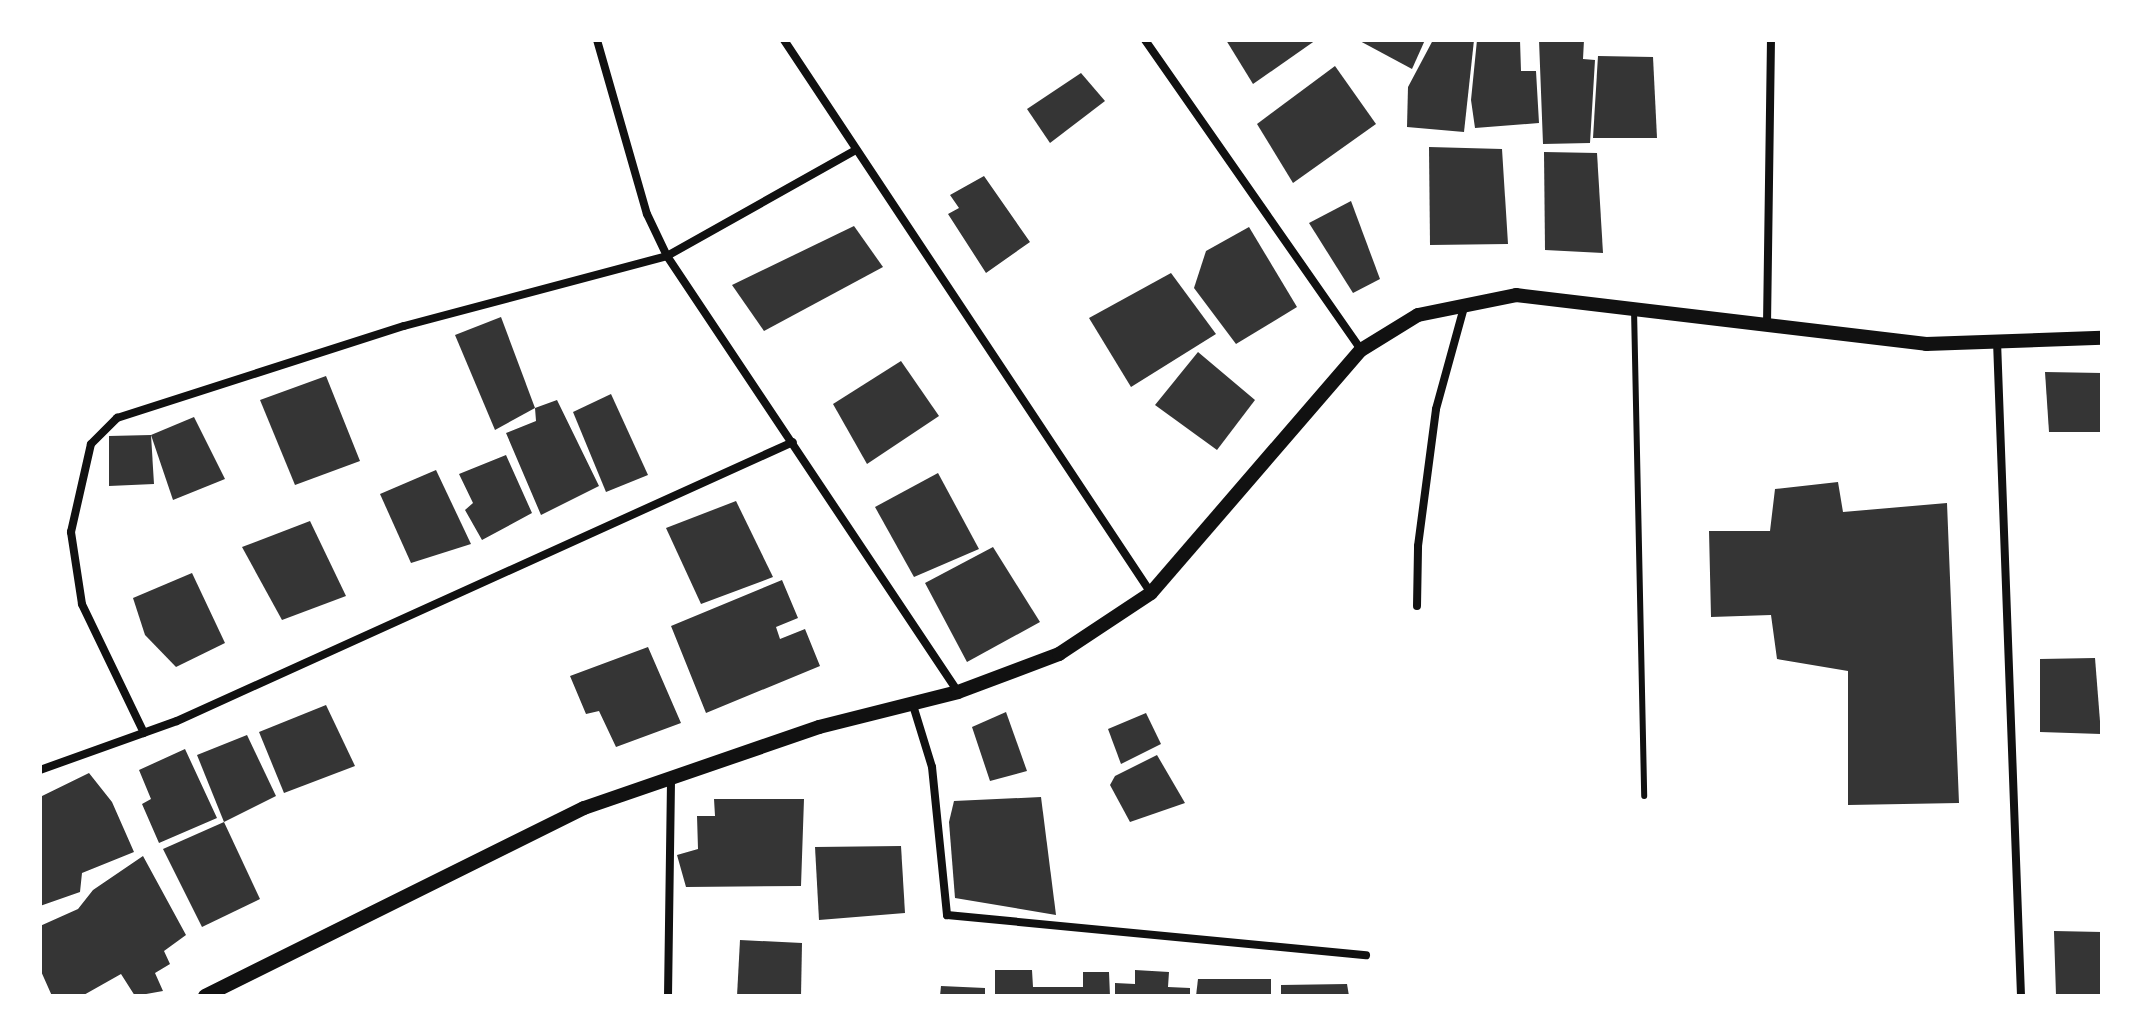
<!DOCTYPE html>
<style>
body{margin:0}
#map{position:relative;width:2142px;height:1036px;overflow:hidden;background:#fff;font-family:"Titillium Web",sans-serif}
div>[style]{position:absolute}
.building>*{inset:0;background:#353535}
.service>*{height:6px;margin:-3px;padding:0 3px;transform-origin:3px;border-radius:3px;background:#111}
.minor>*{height:8px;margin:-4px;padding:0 4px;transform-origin:4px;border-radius:4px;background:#111}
.tertiary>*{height:14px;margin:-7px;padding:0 7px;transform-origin:7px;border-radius:7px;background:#111}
span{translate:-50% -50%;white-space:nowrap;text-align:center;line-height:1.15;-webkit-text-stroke:6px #fff;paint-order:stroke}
.frame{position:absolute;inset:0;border:42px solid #fff;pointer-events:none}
</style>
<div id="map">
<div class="building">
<i style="clip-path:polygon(1226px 40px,1316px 40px,1253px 84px)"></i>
<i style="clip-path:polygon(1358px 40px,1425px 40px,1412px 69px)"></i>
<i style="clip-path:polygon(1433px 40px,1474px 40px,1464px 132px,1407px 127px,1408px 87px)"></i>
<i style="clip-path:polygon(1477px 40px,1520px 40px,1521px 71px,1536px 71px,1539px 123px,1475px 128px,1471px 100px)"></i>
<i style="clip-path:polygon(1539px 40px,1584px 40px,1583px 59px,1595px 60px,1590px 143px,1543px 144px)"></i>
<i style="clip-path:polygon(1598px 56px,1653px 57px,1657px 138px,1593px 138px)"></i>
<i style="clip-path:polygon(1335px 66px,1376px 124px,1293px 183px,1257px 124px)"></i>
<i style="clip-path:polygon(1081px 73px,1105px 101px,1050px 143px,1027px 109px)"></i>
<i style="clip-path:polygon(1429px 147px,1502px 149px,1508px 244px,1430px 245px)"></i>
<i style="clip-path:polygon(1544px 152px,1597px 153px,1603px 253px,1545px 250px)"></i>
<i style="clip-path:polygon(984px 176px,1030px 242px,986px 273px,948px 214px,959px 208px,950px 195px)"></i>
<i style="clip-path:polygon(1351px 201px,1380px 279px,1353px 293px,1309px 223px)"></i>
<i style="clip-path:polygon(854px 226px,883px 267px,764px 331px,732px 285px)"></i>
<i style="clip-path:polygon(1249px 227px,1297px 307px,1236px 344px,1194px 288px,1206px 251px)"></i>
<i style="clip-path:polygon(1171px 273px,1216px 334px,1131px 387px,1089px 318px)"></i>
<i style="clip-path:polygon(501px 317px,535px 408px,495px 430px,455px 335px)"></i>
<i style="clip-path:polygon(1198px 352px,1255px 400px,1217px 450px,1155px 405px)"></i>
<i style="clip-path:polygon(901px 361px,939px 416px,867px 464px,833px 404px)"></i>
<i style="clip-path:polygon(2045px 372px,2102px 373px,2102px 432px,2049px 432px)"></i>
<i style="clip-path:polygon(326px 376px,360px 461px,295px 485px,260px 400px)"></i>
<i style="clip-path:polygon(611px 394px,648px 475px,606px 492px,573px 412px)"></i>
<i style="clip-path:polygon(557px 400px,599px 486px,541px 515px,506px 433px,536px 421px,535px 408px)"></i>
<i style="clip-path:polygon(194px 417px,225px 479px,173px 500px,151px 435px)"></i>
<i style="clip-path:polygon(151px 435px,154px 484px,109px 486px,109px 436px)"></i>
<i style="clip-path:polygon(506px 455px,532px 513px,482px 540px,465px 510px,473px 503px,459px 474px)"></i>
<i style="clip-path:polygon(436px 470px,471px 544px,411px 563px,380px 494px)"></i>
<i style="clip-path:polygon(938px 473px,979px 549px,914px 577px,875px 507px)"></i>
<i style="clip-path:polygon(1838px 482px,1843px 512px,1947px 503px,1959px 803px,1848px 805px,1848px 671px,1777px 659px,1771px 615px,1711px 617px,1709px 531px,1770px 531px,1775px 489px)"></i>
<i style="clip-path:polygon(736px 501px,773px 577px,701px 604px,666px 528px)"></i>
<i style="clip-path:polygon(310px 521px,346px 596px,282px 620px,242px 547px)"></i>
<i style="clip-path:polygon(993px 547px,1040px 622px,967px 662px,925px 583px)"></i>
<i style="clip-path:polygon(192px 573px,225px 643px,176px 667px,145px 635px,133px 598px)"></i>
<i style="clip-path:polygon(782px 580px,798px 618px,776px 627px,780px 639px,805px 629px,820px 666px,706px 713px,671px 626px)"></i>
<i style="clip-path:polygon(648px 647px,681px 723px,616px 747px,599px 711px,586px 714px,570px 676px)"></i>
<i style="clip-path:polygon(2095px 658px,2101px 734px,2040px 732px,2040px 659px)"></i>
<i style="clip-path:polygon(326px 705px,355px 766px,284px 793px,259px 732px)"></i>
<i style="clip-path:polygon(1006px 712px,1027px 771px,990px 781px,972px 727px)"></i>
<i style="clip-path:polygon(1146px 713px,1161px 744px,1121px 764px,1108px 729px)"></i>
<i style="clip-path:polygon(247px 735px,276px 796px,224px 822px,197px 755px)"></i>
<i style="clip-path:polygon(185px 749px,217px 818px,159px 843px,142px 804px,151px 799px,139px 770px)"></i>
<i style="clip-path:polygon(1157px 755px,1185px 803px,1130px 822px,1110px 785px,1115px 776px)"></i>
<i style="clip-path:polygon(89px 773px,112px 802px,134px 852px,82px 873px,80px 892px,40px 906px,40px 797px)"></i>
<i style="clip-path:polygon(1041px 797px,1056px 915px,955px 898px,949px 822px,954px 801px)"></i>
<i style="clip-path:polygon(714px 799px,804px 799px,801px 886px,686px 887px,677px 855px,698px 849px,697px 816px,715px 816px)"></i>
<i style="clip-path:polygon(224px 822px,260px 899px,202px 927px,163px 849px)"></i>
<i style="clip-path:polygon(901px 846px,905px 913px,819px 920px,815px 847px)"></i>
<i style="clip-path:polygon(143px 856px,186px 935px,164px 951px,170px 964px,155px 973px,163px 991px,135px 996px,121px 974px,82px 996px,52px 996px,40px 969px,40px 926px,78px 909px,93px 890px)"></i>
<i style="clip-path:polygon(2054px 931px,2102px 932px,2102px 996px,2056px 996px)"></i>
<i style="clip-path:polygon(740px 940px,802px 943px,801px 996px,737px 996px)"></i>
<i style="clip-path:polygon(995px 970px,1032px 970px,1033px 987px,1083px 987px,1083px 972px,1109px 972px,1110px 996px,995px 996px)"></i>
<i style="clip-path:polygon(1135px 970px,1169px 972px,1168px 987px,1190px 988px,1190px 996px,1115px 996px,1115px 983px,1135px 984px)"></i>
<i style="clip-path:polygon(1198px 979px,1271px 979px,1271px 996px,1196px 996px)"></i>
<i style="clip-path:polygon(1347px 984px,1349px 996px,1281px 996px,1281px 985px)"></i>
<i style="clip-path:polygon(941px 986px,985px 988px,985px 996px,940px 996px)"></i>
</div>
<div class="service">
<i style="left:1634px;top:309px;width:487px;rotate:88.8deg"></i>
</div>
<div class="minor">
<i style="left:597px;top:40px;width:181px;rotate:74deg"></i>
<i style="left:647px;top:214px;width:47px;rotate:64.5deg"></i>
<i style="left:667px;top:256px;width:524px;rotate:56.28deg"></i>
<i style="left:784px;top:40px;width:664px;rotate:56.43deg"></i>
<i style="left:1145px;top:40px;width:378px;rotate:55.1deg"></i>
<i style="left:1767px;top:325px;width:285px;rotate:-89.2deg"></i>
<i style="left:1997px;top:341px;width:655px;rotate:87.9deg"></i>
<i style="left:1417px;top:606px;width:60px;rotate:-89deg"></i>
<i style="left:1418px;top:546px;width:138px;rotate:-82.5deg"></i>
<i style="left:1436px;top:409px;width:109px;rotate:-74.6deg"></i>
<i style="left:912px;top:702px;width:68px;rotate:72.9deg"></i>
<i style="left:932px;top:767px;width:149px;rotate:84.2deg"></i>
<i style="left:947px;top:915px;width:421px;rotate:5.5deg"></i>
<i style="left:144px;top:733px;width:143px;rotate:-115.7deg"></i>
<i style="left:82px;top:604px;width:73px;rotate:-98.7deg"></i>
<i style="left:71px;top:532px;width:90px;rotate:-77.2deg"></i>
<i style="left:91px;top:444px;width:37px;rotate:-45deg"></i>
<i style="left:117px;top:418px;width:301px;rotate:-17.8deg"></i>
<i style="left:404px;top:326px;width:272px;rotate:-14.9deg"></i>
<i style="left:667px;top:256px;width:217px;rotate:-29.3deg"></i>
<i style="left:40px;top:770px;width:145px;rotate:-19.7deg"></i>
<i style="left:177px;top:721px;width:676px;rotate:-24.37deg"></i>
<i style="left:668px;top:996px;width:218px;rotate:-89.2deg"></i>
</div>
<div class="tertiary">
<i style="left:205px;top:996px;width:423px;rotate:-26.4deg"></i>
<i style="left:584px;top:808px;width:249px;rotate:-19deg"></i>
<i style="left:819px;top:727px;width:143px;rotate:-14.1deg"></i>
<i style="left:958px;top:692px;width:108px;rotate:-20.6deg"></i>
<i style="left:1059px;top:654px;width:110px;rotate:-33.5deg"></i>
<i style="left:1151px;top:593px;width:321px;rotate:-49.2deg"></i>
<i style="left:1361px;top:350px;width:67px;rotate:-31.6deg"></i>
<i style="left:1418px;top:315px;width:100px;rotate:-11.5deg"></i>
<i style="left:1516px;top:295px;width:413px;rotate:6.8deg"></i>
<i style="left:1926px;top:344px;width:176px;rotate:-2deg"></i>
</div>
<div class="frame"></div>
</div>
